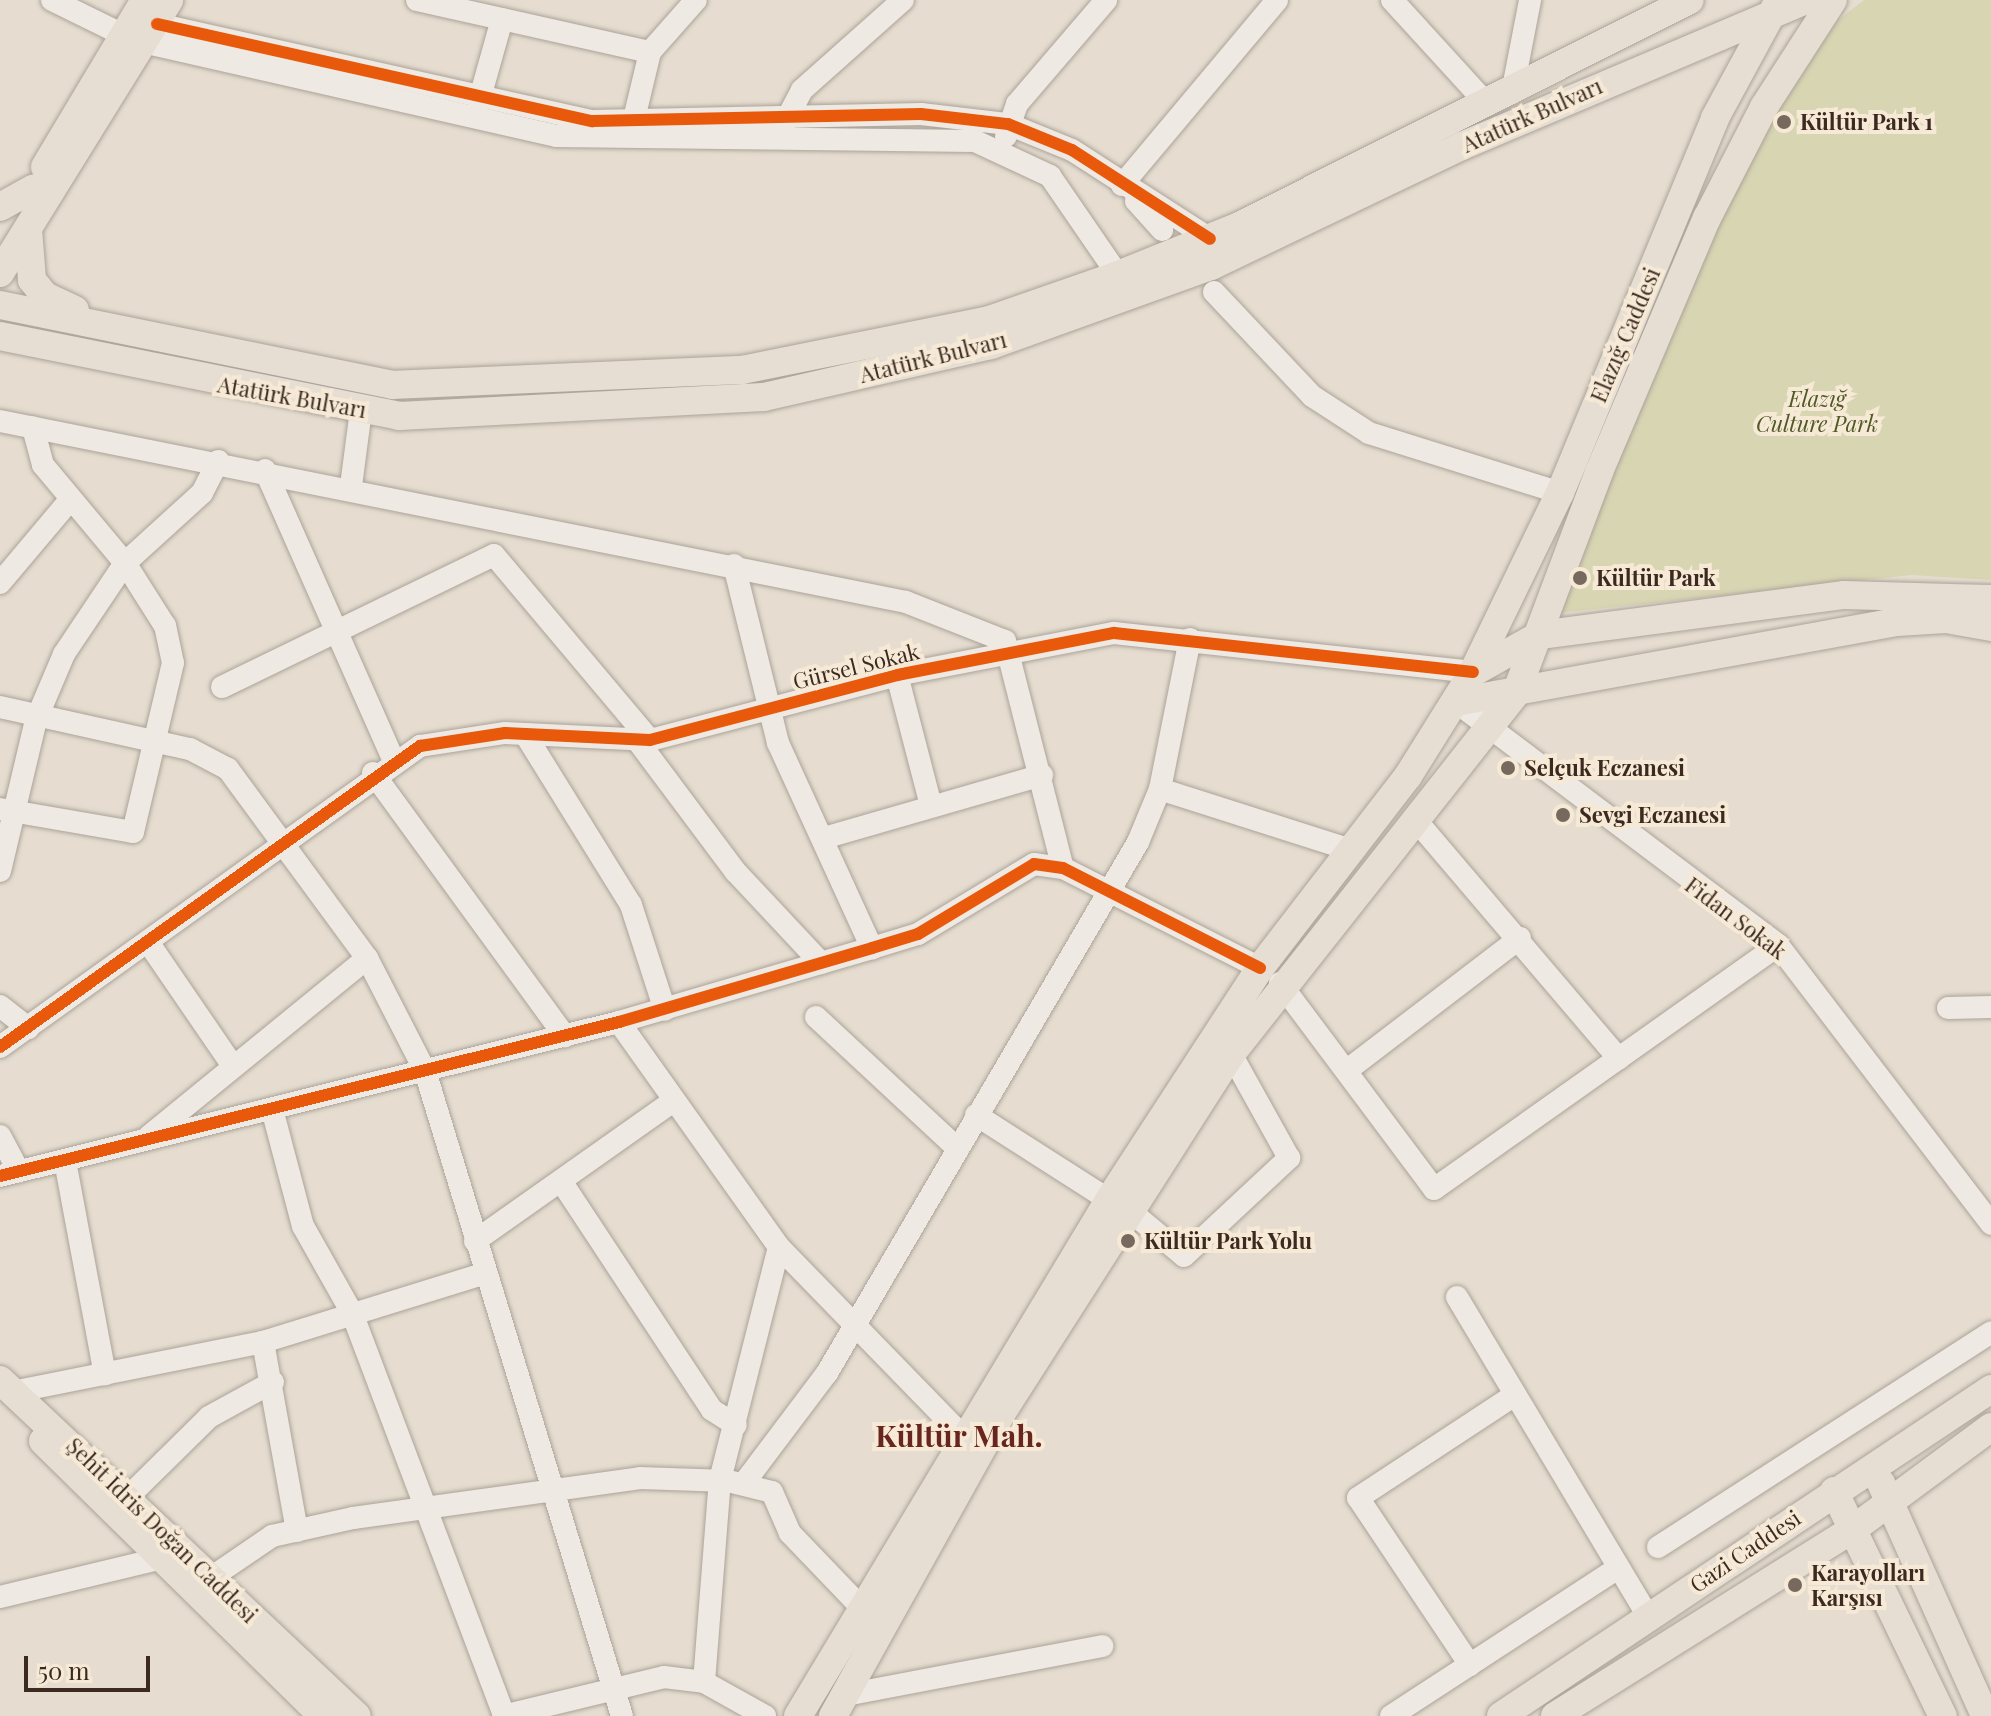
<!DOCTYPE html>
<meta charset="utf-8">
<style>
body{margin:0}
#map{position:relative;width:1991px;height:1716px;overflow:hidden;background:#e6ddd0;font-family:"Playfair Display",serif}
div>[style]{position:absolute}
.green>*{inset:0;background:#d8d5b3}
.roads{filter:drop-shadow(0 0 2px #aca399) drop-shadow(0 0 2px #aca399)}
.minor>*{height:22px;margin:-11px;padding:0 11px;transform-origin:11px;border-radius:11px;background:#eee9e2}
.major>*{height:28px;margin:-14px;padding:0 14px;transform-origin:14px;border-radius:14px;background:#e6ded3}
.cycleway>*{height:12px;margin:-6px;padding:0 6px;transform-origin:6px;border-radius:6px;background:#e8590c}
.dots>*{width:22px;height:22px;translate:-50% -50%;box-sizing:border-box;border:4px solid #f6ead7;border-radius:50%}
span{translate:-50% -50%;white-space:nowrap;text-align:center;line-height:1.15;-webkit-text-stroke:8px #f6ead7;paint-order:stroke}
.street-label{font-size:22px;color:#3c2a20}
.poi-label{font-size:22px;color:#3c2a20;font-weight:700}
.left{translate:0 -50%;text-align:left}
.park-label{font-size:22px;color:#515926;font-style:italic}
.district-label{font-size:30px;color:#69261e;font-weight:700}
.scale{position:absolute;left:24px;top:1656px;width:126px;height:36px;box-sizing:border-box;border:4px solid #3c2a20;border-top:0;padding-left:10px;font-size:24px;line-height:28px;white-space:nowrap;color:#3c2a20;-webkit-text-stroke:6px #f6ead7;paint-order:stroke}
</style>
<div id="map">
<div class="green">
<i style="clip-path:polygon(1864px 0,1991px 0,1991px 580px,1911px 575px,1560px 613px,1638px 390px,1778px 97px,1838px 20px)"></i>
</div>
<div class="roads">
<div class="minor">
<i style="left:52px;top:0;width:79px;rotate:26.2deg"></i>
<i style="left:417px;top:0;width:239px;rotate:12.6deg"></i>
<i style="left:1392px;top:0;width:142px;rotate:47.6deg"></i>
<i style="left:157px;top:24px;width:446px;rotate:12.6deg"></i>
<i style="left:592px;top:121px;width:329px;rotate:-1.2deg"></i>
<i style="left:921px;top:114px;width:88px;rotate:6.6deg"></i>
<i style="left:1008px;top:124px;width:69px;rotate:22.1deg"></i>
<i style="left:1072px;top:150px;width:164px;rotate:32.8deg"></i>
<i style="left:147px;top:43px;width:420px;rotate:12.8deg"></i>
<i style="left:557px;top:136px;width:418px;rotate:0.7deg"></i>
<i style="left:975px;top:141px;width:83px;rotate:25deg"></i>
<i style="left:1050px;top:176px;width:120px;rotate:55.5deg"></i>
<i style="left:1512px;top:93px;width:95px;rotate:-79deg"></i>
<i style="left:479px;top:101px;width:85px;rotate:-74.3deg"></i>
<i style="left:633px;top:123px;width:73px;rotate:-76.5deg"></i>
<i style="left:650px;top:52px;width:69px;rotate:-48.5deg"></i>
<i style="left:782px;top:128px;width:43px;rotate:-62.2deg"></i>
<i style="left:802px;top:90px;width:135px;rotate:-41.7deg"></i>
<i style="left:1006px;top:136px;width:34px;rotate:-71deg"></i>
<i style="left:1017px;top:104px;width:137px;rotate:-49.4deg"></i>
<i style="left:1122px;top:185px;width:241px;rotate:-50deg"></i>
<i style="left:1136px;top:201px;width:39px;rotate:48deg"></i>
<i style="left:1214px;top:292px;width:143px;rotate:46.7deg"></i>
<i style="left:1312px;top:396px;width:68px;rotate:33deg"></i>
<i style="left:1369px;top:433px;width:200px;rotate:17.4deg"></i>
<i style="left:0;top:421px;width:924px;rotate:11.3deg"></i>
<i style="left:906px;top:602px;width:106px;rotate:21.5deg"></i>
<i style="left:1005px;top:641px;width:234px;rotate:75.7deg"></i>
<i style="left:265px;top:470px;width:318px;rotate:66.1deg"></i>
<i style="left:351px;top:486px;width:77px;rotate:-82.5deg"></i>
<i style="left:734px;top:565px;width:183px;rotate:76.1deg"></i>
<i style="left:778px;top:743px;width:226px;rotate:65.4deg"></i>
<i style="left:0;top:583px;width:109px;rotate:-49.9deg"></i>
<i style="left:897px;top:675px;width:131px;rotate:75.4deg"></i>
<i style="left:222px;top:687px;width:302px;rotate:-25.9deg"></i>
<i style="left:494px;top:555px;width:242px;rotate:49.9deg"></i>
<i style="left:1456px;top:702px;width:403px;rotate:37deg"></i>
<i style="left:1778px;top:945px;width:351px;rotate:52.6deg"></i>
<i style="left:0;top:707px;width:195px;rotate:12.5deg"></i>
<i style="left:190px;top:749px;width:43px;rotate:27.8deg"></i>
<i style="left:228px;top:769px;width:235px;rotate:53.7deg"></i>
<i style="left:367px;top:958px;width:127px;rotate:62.8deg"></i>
<i style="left:425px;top:1071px;width:674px;rotate:73.02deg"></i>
<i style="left:525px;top:734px;width:201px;rotate:58.2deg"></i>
<i style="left:631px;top:905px;width:110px;rotate:72.1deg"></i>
<i style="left:637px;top:740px;width:164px;rotate:53.2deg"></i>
<i style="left:735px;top:871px;width:126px;rotate:46.9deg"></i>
<i style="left:373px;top:773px;width:326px;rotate:53.9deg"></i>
<i style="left:1160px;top:789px;width:201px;rotate:17.7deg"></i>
<i style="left:0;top:809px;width:135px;rotate:9.8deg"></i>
<i style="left:133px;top:832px;width:174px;rotate:-76.7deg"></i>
<i style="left:173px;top:663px;width:38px;rotate:-102deg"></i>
<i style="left:165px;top:626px;width:75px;rotate:-122.4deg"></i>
<i style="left:125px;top:563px;width:128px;rotate:-129.9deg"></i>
<i style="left:43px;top:465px;width:39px;rotate:-105deg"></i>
<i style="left:1414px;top:818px;width:316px;rotate:49.6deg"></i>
<i style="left:824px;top:838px;width:227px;rotate:-16.1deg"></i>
<i style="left:0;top:871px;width:155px;rotate:-76.6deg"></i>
<i style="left:36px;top:720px;width:72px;rotate:-67deg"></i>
<i style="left:64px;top:654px;width:110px;rotate:-56.2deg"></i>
<i style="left:125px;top:563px;width:104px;rotate:-42.3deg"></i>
<i style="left:202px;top:493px;width:36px;rotate:-63deg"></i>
<i style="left:148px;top:942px;width:150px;rotate:55.6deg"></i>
<i style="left:1280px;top:983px;width:257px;rotate:53.2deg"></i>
<i style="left:1434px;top:1189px;width:422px;rotate:-35.3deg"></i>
<i style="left:0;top:1006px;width:36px;rotate:38deg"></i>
<i style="left:1948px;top:1008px;width:43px;rotate:-1.3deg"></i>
<i style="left:816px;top:1017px;width:191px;rotate:42.9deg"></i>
<i style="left:619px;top:1022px;width:276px;rotate:54.6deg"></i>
<i style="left:779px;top:1247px;width:265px;rotate:45.8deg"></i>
<i style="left:0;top:1047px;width:517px;rotate:-35.63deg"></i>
<i style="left:420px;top:746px;width:86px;rotate:-8.7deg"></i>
<i style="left:505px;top:733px;width:145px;rotate:2.8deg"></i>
<i style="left:650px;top:740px;width:255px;rotate:-14.7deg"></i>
<i style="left:897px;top:675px;width:221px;rotate:-11deg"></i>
<i style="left:1114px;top:633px;width:361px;rotate:6.2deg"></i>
<i style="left:1350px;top:1068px;width:214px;rotate:-37.4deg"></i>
<i style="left:272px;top:1109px;width:121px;rotate:75.2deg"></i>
<i style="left:303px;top:1226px;width:100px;rotate:60.6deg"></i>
<i style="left:352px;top:1313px;width:431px;rotate:69.3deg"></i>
<i style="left:976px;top:1115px;width:158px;rotate:32.6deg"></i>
<i style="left:0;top:1136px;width:40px;rotate:62deg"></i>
<i style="left:149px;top:1136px;width:281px;rotate:-39.2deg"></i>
<i style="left:65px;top:1161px;width:217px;rotate:79.4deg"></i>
<i style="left:0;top:1176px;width:638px;rotate:-13.97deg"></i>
<i style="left:619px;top:1022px;width:264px;rotate:-16.3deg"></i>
<i style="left:872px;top:948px;width:48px;rotate:-16.9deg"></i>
<i style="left:918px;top:934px;width:135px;rotate:-31.1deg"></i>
<i style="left:1034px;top:864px;width:29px;rotate:8deg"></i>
<i style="left:1063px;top:868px;width:221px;rotate:26.9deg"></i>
<i style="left:561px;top:1181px;width:274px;rotate:56.6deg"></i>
<i style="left:712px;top:1410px;width:28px;rotate:32deg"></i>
<i style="left:1130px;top:1211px;width:70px;rotate:39.8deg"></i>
<i style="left:1184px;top:1256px;width:144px;rotate:-43deg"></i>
<i style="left:1289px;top:1158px;width:119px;rotate:-119.1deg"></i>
<i style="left:475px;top:1241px;width:241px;rotate:-35.2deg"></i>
<i style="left:1457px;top:1297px;width:372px;rotate:59.1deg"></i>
<i style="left:263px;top:1342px;width:192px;rotate:79.8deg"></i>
<i style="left:13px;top:1392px;width:255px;rotate:-11.3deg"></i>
<i style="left:263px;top:1342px;width:230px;rotate:-17.2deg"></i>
<i style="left:744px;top:1483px;width:138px;rotate:-53deg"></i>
<i style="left:827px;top:1373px;width:615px;rotate:-59.64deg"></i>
<i style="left:1138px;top:842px;width:57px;rotate:-67.5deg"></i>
<i style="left:1160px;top:789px;width:153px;rotate:-78.7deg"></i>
<i style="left:129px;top:1496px;width:112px;rotate:-44.6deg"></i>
<i style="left:209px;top:1417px;width:73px;rotate:-28.7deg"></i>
<i style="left:1658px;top:1547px;width:396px;rotate:-32.8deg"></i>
<i style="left:212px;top:1577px;width:73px;rotate:-34.3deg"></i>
<i style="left:272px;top:1536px;width:83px;rotate:-12.5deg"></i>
<i style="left:353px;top:1518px;width:290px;rotate:-7.9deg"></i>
<i style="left:640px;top:1478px;width:88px;rotate:2deg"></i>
<i style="left:728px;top:1481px;width:45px;rotate:14deg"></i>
<i style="left:772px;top:1492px;width:45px;rotate:66.3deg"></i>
<i style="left:790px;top:1533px;width:100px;rotate:46.2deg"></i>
<i style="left:0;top:1597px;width:168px;rotate:-13.5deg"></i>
<i style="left:1470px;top:1665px;width:201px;rotate:-123.8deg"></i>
<i style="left:1358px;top:1498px;width:188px;rotate:-33.3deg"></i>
<i style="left:704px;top:1682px;width:203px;rotate:-85.5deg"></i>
<i style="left:720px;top:1480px;width:240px;rotate:-75.8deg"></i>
<i style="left:846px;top:1695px;width:261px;rotate:-10.8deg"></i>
<i style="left:503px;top:1716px;width:166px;rotate:-13.6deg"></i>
<i style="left:664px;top:1677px;width:40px;rotate:7.1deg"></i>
<i style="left:704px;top:1682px;width:70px;rotate:29.1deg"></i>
<i style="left:1391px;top:1716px;width:271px;rotate:-33.1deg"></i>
</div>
<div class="major">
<i style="left:45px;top:167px;width:195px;rotate:-59.1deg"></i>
<i style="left:0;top:207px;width:38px;rotate:-29deg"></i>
<i style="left:28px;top:229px;width:51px;rotate:85.5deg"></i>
<i style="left:32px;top:280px;width:21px;rotate:51deg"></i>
<i style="left:45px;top:296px;width:33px;rotate:25deg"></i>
<i style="left:0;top:273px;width:321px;rotate:-58.2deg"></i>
<i style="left:0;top:305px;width:401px;rotate:11.5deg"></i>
<i style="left:393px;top:385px;width:349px;rotate:-2.5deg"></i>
<i style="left:742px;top:370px;width:249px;rotate:-11.4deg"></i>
<i style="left:986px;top:321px;width:140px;rotate:-19.2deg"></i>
<i style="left:1118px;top:275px;width:131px;rotate:-22deg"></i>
<i style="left:1239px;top:226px;width:504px;rotate:-26.62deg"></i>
<i style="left:0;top:336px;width:407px;rotate:11.3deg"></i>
<i style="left:399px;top:416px;width:365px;rotate:-3deg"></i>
<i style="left:764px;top:397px;width:233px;rotate:-12.9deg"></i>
<i style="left:991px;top:345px;width:234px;rotate:-19.8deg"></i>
<i style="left:1211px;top:266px;width:278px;rotate:-25.6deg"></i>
<i style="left:1462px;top:146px;width:374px;rotate:-23deg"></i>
<i style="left:1474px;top:672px;width:76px;rotate:-29.3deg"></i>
<i style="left:1540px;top:635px;width:307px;rotate:-7.5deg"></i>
<i style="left:1844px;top:595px;width:147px;rotate:1.6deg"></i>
<i style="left:1456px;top:702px;width:448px;rotate:-10.3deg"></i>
<i style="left:1897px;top:622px;width:49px;rotate:-3.5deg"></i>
<i style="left:1946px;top:619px;width:46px;rotate:10.1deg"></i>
<i style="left:0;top:1380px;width:490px;rotate:43.3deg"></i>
<i style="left:43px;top:1441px;width:392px;rotate:44.5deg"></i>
<i style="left:1881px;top:1483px;width:255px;rotate:65.9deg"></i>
<i style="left:1834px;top:1491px;width:250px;rotate:64.2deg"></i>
<i style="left:798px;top:1716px;width:602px;rotate:-58.92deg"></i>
<i style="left:1109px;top:1200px;width:277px;rotate:-56.9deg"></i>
<i style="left:1260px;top:968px;width:242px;rotate:-52.4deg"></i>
<i style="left:1408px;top:776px;width:123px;rotate:-58deg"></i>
<i style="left:1473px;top:672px;width:199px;rotate:-64.1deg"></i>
<i style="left:1560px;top:493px;width:406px;rotate:-67.5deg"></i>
<i style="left:1715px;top:118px;width:134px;rotate:-61.5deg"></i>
<i style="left:833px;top:1716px;width:346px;rotate:-60.9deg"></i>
<i style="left:1001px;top:1414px;width:427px;rotate:-57.4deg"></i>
<i style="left:1231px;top:1054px;width:460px;rotate:-51.7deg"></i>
<i style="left:1516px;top:693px;width:236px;rotate:-69.4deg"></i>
<i style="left:1599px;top:472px;width:276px;rotate:-67deg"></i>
<i style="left:1707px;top:218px;width:125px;rotate:-62.8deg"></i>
<i style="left:1764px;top:107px;width:127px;rotate:-57.2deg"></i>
<i style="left:1501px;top:1716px;width:589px;rotate:-33.72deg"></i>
<i style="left:1555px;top:1716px;width:350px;rotate:-32.1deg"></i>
<i style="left:1852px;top:1530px;width:173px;rotate:-36.5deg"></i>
</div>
</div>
<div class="cycleway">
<i style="left:157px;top:24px;width:446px;rotate:12.6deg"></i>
<i style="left:592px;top:121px;width:329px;rotate:-1.2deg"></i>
<i style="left:921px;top:114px;width:88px;rotate:6.6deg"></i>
<i style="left:1008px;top:124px;width:69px;rotate:22.1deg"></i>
<i style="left:1072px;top:150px;width:164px;rotate:32.8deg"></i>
<i style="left:0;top:1047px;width:517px;rotate:-35.63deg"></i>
<i style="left:420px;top:746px;width:86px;rotate:-8.7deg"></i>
<i style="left:505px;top:733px;width:145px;rotate:2.8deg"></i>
<i style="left:650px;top:740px;width:255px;rotate:-14.7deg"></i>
<i style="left:897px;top:675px;width:221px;rotate:-11deg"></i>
<i style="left:1114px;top:633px;width:361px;rotate:6.2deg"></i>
<i style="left:0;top:1176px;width:638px;rotate:-13.97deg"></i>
<i style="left:619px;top:1022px;width:264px;rotate:-16.3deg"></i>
<i style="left:872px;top:948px;width:48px;rotate:-16.9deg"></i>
<i style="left:918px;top:934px;width:135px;rotate:-31.1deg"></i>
<i style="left:1034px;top:864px;width:29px;rotate:8deg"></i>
<i style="left:1063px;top:868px;width:221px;rotate:26.9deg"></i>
</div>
<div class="dots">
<i style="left:1784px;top:122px;background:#78695e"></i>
<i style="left:1580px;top:578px;background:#78695e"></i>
<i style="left:1508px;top:768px;background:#78695e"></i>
<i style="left:1563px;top:815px;background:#78695e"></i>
<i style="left:1128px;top:1241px;background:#78695e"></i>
<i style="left:1795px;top:1585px;background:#78695e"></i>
</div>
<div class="street-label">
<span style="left:1532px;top:115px;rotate:-24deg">Atatürk Bulvarı</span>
<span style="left:1625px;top:335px;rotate:-67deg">Elazığ Caddesi</span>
<span style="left:933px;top:357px;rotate:-14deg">Atatürk Bulvarı</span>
<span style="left:292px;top:397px;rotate:10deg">Atatürk Bulvarı</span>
<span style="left:856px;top:666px;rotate:-14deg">Gürsel Sokak</span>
<span style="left:1736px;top:918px;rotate:37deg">Fidan Sokak</span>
<span style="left:162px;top:1530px;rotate:44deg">Şehit İdris Doğan Caddesi</span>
<span style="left:1745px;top:1551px;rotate:-34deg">Gazi Caddesi</span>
</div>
<div class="poi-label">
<span class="left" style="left:1800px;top:122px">Kültür Park 1</span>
<span class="left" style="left:1596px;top:578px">Kültür Park</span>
<span class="left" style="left:1524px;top:768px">Selçuk Eczanesi</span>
<span class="left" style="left:1579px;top:815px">Sevgi Eczanesi</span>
<span class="left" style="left:1144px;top:1241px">Kültür Park Yolu</span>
<span class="left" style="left:1811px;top:1585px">Karayolları<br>Karşısı</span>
</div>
<div class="park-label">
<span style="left:1817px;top:411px">Elazığ<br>Culture Park</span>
</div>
<div class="district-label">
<span style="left:959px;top:1435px">Kültür Mah.</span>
</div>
<div class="scale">50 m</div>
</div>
